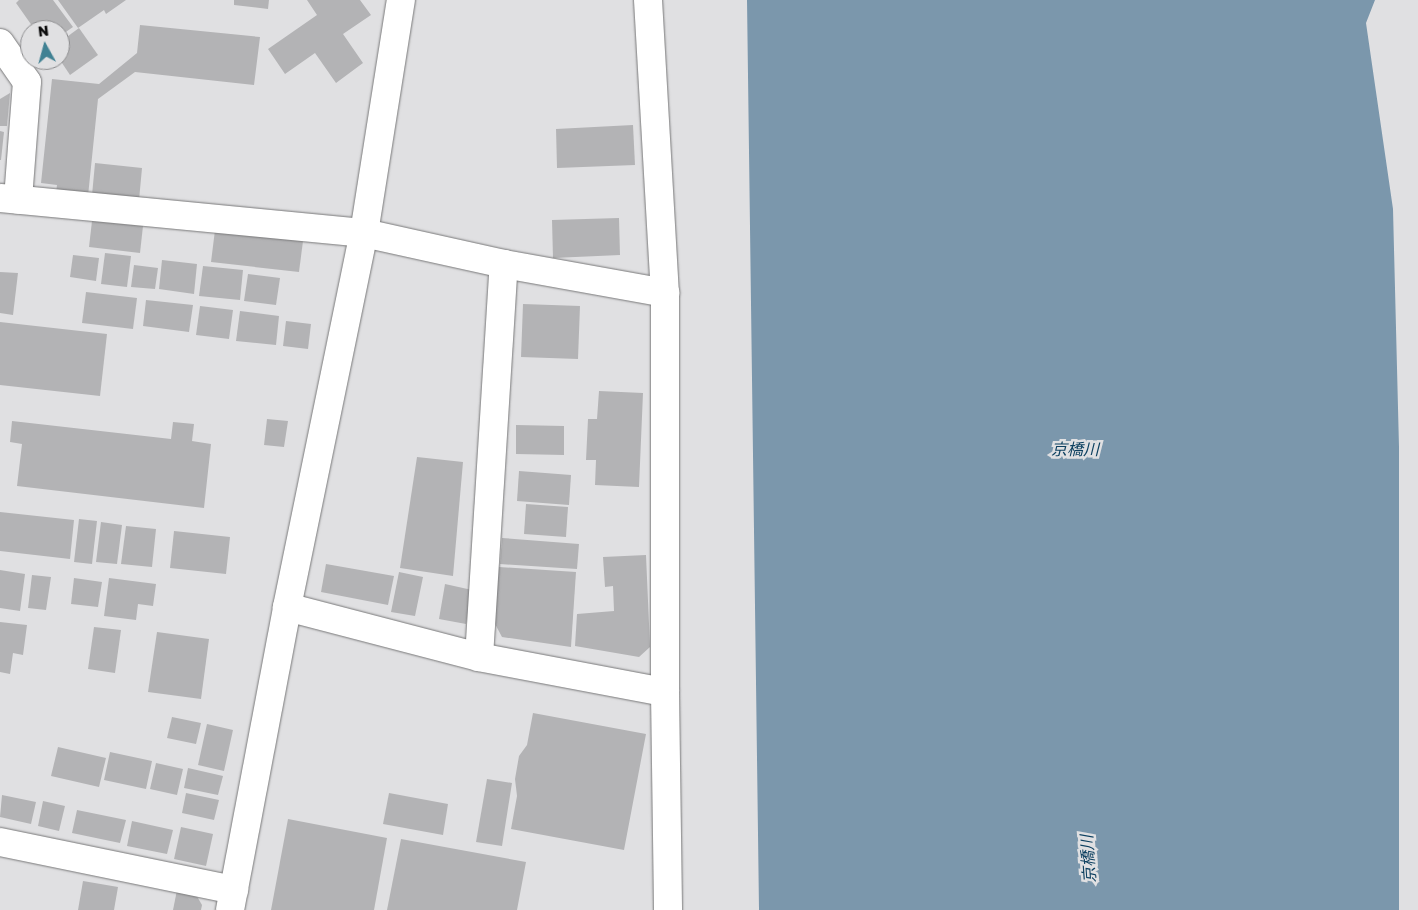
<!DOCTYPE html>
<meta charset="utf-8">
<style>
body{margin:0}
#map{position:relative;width:1418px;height:910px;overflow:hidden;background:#e0e0e2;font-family:"Golos Text","Noto Sans JP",sans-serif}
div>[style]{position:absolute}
.water>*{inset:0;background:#7b97ac}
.building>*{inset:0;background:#b3b3b5}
.roads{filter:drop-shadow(0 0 1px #787879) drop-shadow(0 0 1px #787879)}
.minor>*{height:28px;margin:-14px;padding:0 14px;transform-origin:14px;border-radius:14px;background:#fff}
span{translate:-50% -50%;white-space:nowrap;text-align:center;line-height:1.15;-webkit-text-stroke:5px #e0e0e2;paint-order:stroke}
.water-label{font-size:16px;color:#0d4060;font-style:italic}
.north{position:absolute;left:20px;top:20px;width:50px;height:50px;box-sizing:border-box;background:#e0e0e2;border:1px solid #8b8b8d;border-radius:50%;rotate:353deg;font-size:14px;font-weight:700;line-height:20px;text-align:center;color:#0c0c0d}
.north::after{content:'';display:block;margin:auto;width:18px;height:22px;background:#408193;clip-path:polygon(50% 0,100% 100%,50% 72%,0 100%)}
</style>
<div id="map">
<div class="water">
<i style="clip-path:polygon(747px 0,1375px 0,1366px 23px,1393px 209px,1399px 447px,1399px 910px,759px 910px)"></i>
</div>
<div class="building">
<i style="clip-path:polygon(19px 0,53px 0,73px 27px,60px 36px,60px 30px,35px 30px,16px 3px)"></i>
<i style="clip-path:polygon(58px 0,126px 0,106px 14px,104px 10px,78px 28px)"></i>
<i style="clip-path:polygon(234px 0,269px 0,268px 9px,234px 5px)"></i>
<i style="clip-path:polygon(307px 0,360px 0,371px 15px,343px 34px,363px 63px,336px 83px,315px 53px,285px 74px,268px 49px,317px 15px)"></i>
<i style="clip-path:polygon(140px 25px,260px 37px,254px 85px,135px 72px,98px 99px,88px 196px,56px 193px,57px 185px,41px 183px,52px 79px,99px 84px,137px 53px)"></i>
<i style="clip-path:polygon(79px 28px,98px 55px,70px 75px,60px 60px,60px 42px)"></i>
<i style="clip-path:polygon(10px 93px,7px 126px,0 126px,0 99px)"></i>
<i style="clip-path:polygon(633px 125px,635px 165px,557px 168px,556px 129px)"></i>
<i style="clip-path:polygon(0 131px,4px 132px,1px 160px,0 160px)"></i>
<i style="clip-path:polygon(95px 163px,142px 168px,139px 200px,92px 195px)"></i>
<i style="clip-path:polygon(619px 218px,620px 255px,553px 258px,552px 220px)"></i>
<i style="clip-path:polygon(92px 221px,143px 226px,140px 253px,89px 247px)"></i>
<i style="clip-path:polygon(215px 230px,303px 241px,299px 272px,211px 262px)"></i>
<i style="clip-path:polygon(105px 253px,131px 256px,127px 287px,101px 284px)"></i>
<i style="clip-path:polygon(73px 255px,99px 258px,96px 281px,70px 277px)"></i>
<i style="clip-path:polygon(162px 260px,197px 264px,194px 294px,159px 289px)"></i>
<i style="clip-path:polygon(134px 265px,158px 268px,155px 289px,131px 287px)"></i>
<i style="clip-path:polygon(203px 266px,243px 270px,240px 300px,199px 296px)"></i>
<i style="clip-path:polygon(0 272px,18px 273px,13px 315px,0 313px)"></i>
<i style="clip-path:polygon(248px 274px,280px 278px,276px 305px,244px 301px)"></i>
<i style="clip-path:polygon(86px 292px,137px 298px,133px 329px,82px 323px)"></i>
<i style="clip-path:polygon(146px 300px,193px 305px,189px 332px,143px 326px)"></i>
<i style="clip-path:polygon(523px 304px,580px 306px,578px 359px,521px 357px)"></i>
<i style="clip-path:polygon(200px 306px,233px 310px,229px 339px,196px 335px)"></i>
<i style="clip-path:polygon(240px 311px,279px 316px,276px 345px,236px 341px)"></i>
<i style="clip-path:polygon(286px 321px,311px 324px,308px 349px,283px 346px)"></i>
<i style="clip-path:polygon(0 322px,107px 334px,100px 396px,0 385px)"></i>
<i style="clip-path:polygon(599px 391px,643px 393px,639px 487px,595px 485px,596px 460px,586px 460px,588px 419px,597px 419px)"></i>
<i style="clip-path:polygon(267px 419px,288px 421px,284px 447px,264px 445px)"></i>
<i style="clip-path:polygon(12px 421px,171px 439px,173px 422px,194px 424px,192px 441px,211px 444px,204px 508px,17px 486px,22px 444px,10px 442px)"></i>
<i style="clip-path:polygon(516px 425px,564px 426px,564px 455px,516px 454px)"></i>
<i style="clip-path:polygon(417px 457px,463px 462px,453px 576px,400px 568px)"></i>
<i style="clip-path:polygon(519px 471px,571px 475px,569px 505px,517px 501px)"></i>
<i style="clip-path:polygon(526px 504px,568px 507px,566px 537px,524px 534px)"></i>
<i style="clip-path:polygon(0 512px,74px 520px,70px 559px,0 551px)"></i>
<i style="clip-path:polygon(79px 519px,97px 521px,92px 564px,74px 562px)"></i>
<i style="clip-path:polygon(101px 522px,122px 525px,117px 564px,96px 562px)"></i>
<i style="clip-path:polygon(126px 526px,156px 529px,152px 567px,121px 564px)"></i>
<i style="clip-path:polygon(174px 531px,230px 537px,226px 574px,170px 568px)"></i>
<i style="clip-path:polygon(502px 538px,579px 544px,577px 569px,500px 564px)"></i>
<i style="clip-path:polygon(646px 555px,650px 647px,639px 657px,575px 646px,577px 614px,614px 611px,613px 586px,605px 587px,603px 557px)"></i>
<i style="clip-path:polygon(326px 564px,394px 576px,388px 605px,321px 592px)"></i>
<i style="clip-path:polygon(499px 567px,576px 572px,571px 647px,502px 637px,494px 622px)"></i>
<i style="clip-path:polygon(0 570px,25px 574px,20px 611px,0 608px)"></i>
<i style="clip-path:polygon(399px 572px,423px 577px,415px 616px,391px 612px)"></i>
<i style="clip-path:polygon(32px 575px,51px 577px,46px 610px,28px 608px)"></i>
<i style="clip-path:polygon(74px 578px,102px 582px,98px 607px,71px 604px)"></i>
<i style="clip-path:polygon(109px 578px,156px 584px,153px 606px,138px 604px,136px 620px,104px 616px)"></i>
<i style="clip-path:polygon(445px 584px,472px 590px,466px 624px,439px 619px)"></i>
<i style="clip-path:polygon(0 622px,27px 625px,23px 655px,13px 653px,10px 674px,0 672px)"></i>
<i style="clip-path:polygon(94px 627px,121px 630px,115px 673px,88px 669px)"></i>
<i style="clip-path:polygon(157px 632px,209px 639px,201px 699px,148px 692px)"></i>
<i style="clip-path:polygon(533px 713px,646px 734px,624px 850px,511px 829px,517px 796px,515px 779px,519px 756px,527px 745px)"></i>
<i style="clip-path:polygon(172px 717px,201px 723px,196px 744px,167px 738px)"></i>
<i style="clip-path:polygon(207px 724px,233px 730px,224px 771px,198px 765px)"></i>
<i style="clip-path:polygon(58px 747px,106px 758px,99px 787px,51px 776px)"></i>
<i style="clip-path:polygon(110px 752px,152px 761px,146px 789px,104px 780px)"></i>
<i style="clip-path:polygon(156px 763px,183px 769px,177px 795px,150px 789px)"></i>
<i style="clip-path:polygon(188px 768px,223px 776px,218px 795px,184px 788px)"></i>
<i style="clip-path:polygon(487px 779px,512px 783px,502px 846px,476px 842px)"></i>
<i style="clip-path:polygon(186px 793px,219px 800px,214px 820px,182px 813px)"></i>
<i style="clip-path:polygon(389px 793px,448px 804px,443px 835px,383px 824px)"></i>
<i style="clip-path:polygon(2px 795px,36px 802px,31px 824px,0 817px)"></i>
<i style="clip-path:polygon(43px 801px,65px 806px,59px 831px,38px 826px)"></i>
<i style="clip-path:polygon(77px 810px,126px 820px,120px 843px,72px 833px)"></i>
<i style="clip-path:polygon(288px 819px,387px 838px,374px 910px,271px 910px)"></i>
<i style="clip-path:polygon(132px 821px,173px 830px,167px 854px,127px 846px)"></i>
<i style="clip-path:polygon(181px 827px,213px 834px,206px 866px,174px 859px)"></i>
<i style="clip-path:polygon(401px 839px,526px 862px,517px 910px,387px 910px)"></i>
<i style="clip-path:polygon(83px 881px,118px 887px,114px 910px,78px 910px)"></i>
<i style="clip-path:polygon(177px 890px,195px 893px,202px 905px,201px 910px,173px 910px)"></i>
</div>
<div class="roads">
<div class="minor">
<i style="left:648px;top:0;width:293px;rotate:86.7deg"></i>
<i style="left:665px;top:293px;width:399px;rotate:90deg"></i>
<i style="left:665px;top:692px;width:218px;rotate:89.2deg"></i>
<i style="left:0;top:43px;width:47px;rotate:55.3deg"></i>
<i style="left:27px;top:82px;width:118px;rotate:94.4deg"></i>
<i style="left:0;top:198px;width:366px;rotate:5.5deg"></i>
<i style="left:364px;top:233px;width:143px;rotate:12.5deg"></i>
<i style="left:504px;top:264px;width:164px;rotate:10.2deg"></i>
<i style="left:287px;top:607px;width:198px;rotate:14.6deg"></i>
<i style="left:479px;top:657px;width:189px;rotate:10.7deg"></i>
<i style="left:479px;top:657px;width:394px;rotate:-86.4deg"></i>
<i style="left:0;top:842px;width:239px;rotate:11.6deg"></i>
<i style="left:230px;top:910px;width:308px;rotate:-79.3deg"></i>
<i style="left:287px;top:607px;width:382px;rotate:-78.4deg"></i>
<i style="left:364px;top:233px;width:236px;rotate:-81deg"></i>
</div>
</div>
<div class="water-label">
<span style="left:1075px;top:449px">京橋川</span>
<span style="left:1088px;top:859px;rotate:-94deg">京橋川</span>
</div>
<div class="north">N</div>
</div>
